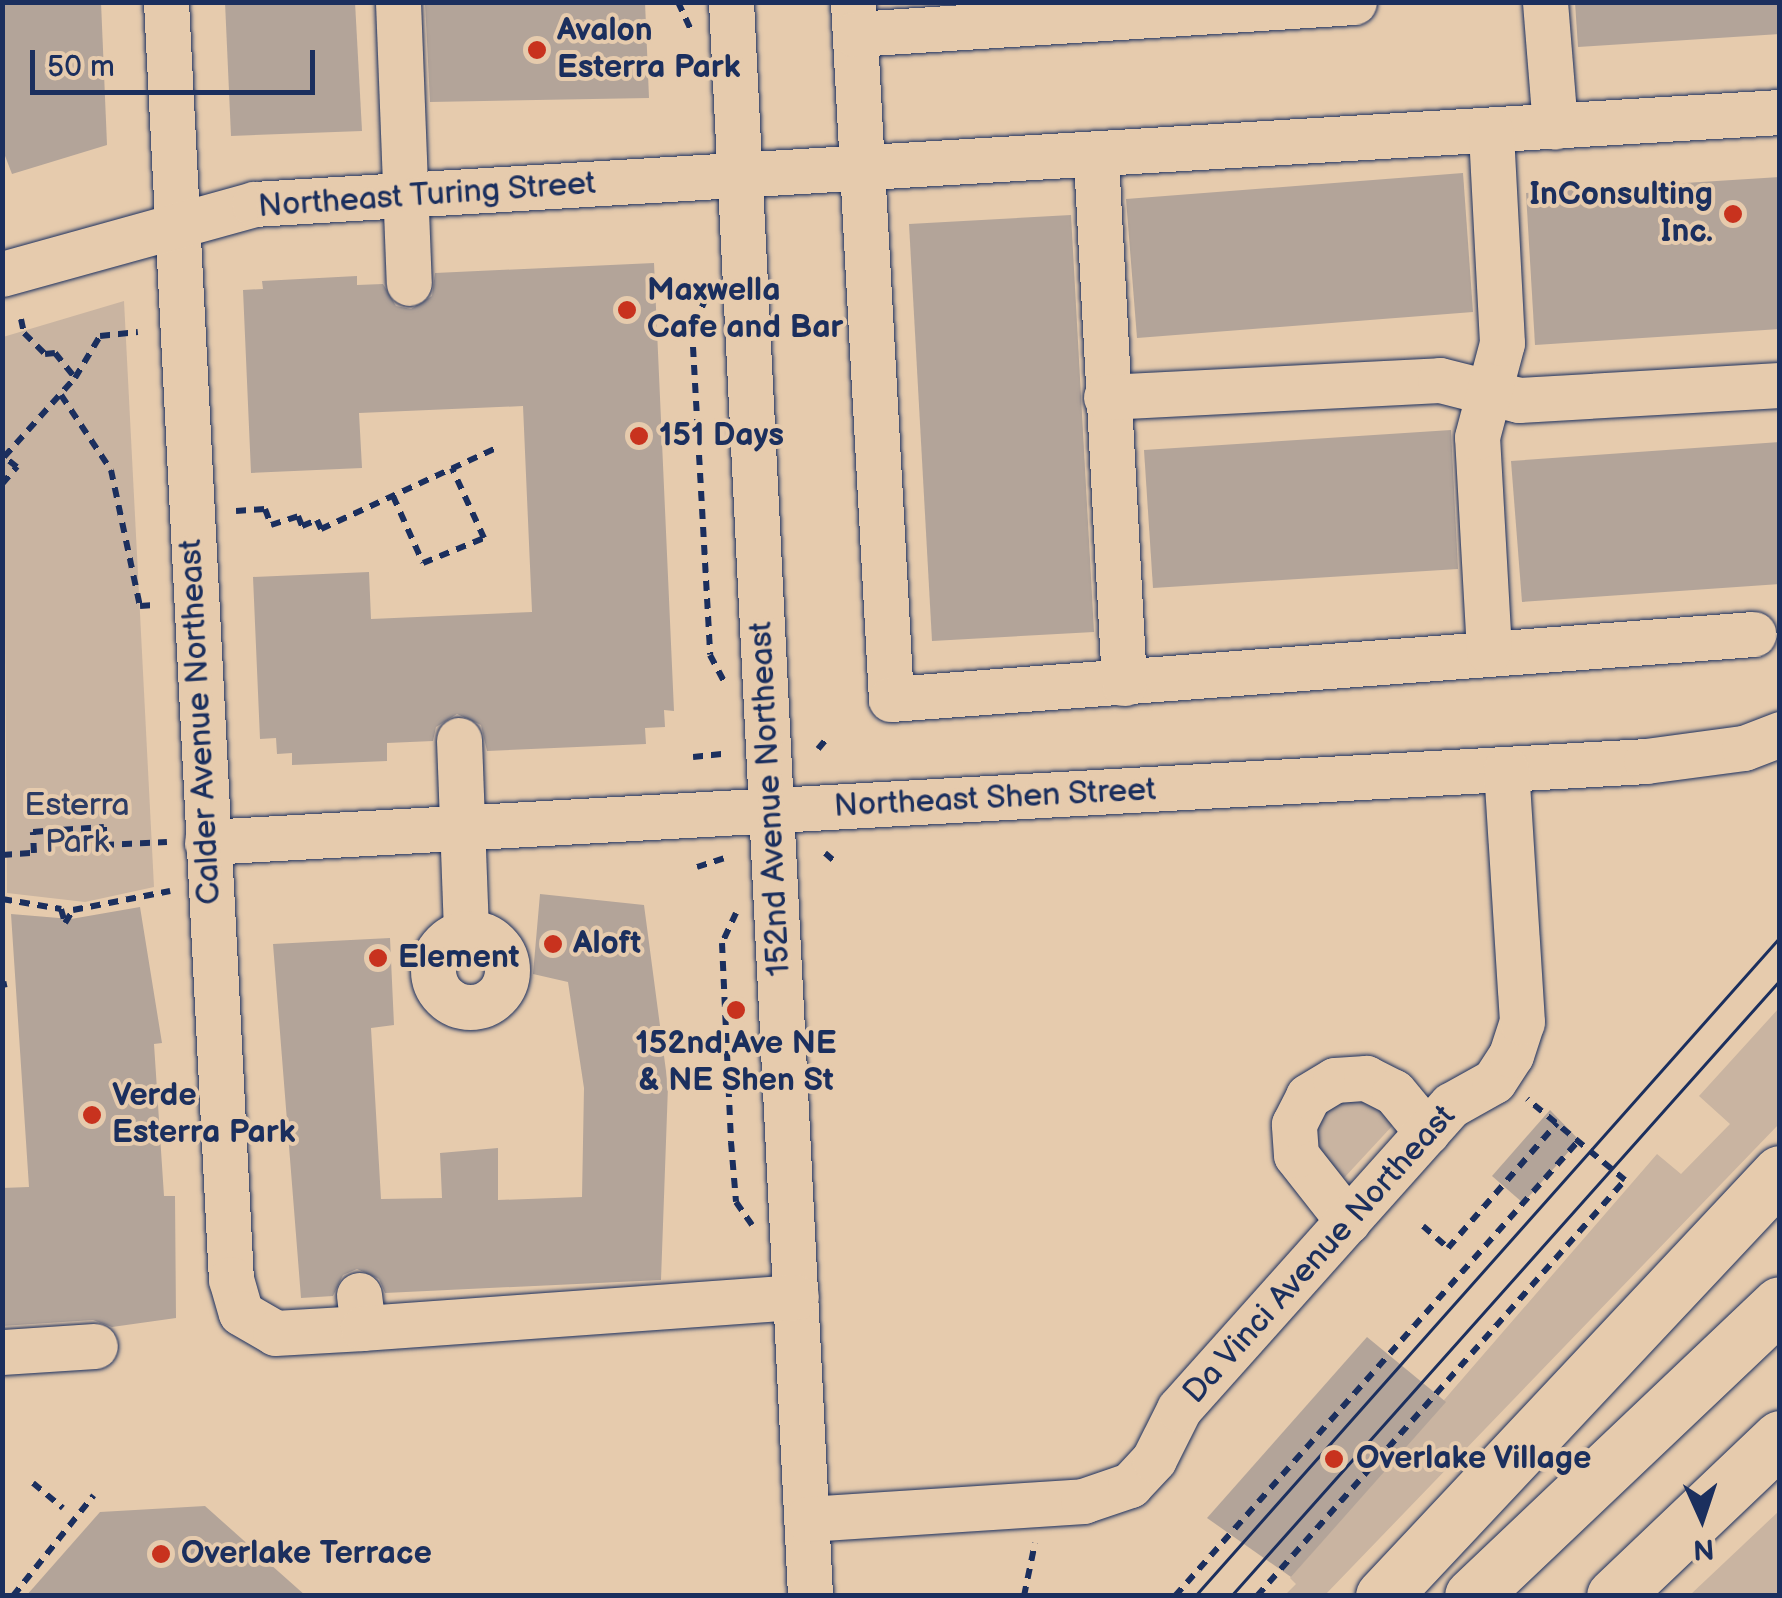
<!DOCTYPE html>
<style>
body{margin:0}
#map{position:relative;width:1782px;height:1598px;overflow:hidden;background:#e6cbad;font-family:"Balsamiq Sans",sans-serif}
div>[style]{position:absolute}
.green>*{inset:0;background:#c9b4a1}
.building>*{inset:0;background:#b3a499}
.path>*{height:6px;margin-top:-3px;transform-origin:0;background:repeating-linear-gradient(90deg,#1b2f5e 0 10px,transparent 0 18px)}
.roads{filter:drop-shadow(0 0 2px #1b2f5e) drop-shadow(0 0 2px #1b2f5e)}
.minor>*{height:45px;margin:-22.5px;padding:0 22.5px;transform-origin:22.5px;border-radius:22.5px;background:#e6cbad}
.minor>.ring{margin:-22.5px;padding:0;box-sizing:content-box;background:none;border:45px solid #e6cbad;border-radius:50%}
.highway>*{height:55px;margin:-27.5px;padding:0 27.5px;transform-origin:27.5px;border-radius:27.5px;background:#e6cbad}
.tram>*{height:2.5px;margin:-1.25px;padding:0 1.25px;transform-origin:1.25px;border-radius:1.25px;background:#1b2f5e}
.dots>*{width:28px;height:28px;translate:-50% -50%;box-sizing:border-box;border:5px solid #e6cbad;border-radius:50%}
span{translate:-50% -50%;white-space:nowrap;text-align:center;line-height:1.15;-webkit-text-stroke:8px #e6cbad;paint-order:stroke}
.poi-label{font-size:32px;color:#1b2f5e;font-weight:700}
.left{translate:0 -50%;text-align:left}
.right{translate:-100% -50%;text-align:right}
.street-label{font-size:32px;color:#1b2f5e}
.park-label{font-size:32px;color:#2c3c65}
.frame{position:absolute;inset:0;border:5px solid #1b2f5e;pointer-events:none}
.north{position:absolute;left:1652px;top:1468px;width:100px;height:100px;-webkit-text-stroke:8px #e6cbad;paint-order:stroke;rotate:177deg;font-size:28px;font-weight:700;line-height:40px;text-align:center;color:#1b2f5e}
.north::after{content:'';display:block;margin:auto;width:35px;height:45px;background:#1b2f5e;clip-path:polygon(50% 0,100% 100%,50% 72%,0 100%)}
.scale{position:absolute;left:30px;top:50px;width:285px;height:45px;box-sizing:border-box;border:5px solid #1b2f5e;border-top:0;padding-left:12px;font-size:30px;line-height:35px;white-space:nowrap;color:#1b2f5e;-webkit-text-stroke:8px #e6cbad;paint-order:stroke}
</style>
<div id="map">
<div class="green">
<i style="clip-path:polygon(124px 301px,154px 887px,85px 902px,7px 893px,3px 337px)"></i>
<i style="clip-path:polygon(1779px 1008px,1779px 1124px,1325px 1595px,1284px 1596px,1296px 1584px,1290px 1578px,1657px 1154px,1681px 1174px,1730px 1124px,1699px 1096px)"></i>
<i style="clip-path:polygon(1373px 1099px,1394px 1124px,1344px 1178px,1334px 1175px,1311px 1128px,1330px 1101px)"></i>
<i style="clip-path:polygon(1779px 1511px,1779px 1595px,1690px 1595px)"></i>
</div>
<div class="building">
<i style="clip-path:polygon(2px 2px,101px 2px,107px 145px,12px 174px,2px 148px)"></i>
<i style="clip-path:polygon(225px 2px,355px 2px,362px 131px,231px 136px)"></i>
<i style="clip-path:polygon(425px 2px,645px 2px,649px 98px,430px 102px)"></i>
<i style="clip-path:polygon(1575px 2px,1780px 2px,1780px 34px,1578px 47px)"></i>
<i style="clip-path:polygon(1463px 173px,1473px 312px,1137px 338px,1126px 199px)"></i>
<i style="clip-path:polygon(1780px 177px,1780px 329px,1535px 345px,1526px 193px)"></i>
<i style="clip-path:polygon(1071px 215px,1094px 632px,932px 641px,909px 224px)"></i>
<i style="clip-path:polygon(654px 263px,674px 711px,664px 710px,665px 727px,645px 728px,646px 744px,487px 751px,481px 725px,457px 714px,436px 727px,433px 741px,387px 743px,387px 761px,292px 765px,292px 753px,277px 754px,276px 738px,260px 739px,253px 577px,369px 572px,371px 619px,532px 612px,523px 406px,359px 413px,362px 468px,251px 473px,243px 290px,263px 289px,262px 281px,357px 276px,357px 285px,383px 284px,396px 306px,411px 309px,432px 296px,435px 273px)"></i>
<i style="clip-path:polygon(1451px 430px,1458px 569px,1153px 588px,1144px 450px)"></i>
<i style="clip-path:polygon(1780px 442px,1780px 584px,1522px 602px,1511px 461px)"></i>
<i style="clip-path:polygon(540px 894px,644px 905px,668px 1086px,661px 1280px,385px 1293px,379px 1279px,357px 1269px,343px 1275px,333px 1296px,301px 1298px,273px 944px,390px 938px,394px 1025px,371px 1028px,381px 1199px,442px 1198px,440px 1153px,498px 1148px,498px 1200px,582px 1197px,584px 1088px,568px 982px,533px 974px)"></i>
<i style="clip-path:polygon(140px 907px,162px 1043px,154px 1044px,164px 1196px,175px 1196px,176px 1318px,112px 1327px,93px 1320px,2px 1326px,2px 1188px,29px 1187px,11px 914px,71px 919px)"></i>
<i style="clip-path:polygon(1550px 1110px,1579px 1140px,1523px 1203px,1492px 1176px)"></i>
<i style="clip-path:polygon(1367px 1337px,1446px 1402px,1291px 1577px,1207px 1518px)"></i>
<i style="clip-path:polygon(205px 1506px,306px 1596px,26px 1596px,100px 1512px)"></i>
</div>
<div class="path">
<i style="left:678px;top:2px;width:33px;rotate:65deg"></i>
<i style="left:706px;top:298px;width:34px;rotate:114deg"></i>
<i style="left:692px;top:329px;width:326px;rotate:86.8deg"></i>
<i style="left:710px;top:655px;width:30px;rotate:62deg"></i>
<i style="left:21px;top:319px;width:14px;rotate:78deg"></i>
<i style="left:24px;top:333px;width:30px;rotate:45deg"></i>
<i style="left:45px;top:354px;width:10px;rotate:-6deg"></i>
<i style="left:55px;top:353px;width:32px;rotate:51deg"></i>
<i style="left:61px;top:395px;width:90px;rotate:56.3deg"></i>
<i style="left:111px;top:470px;width:139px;rotate:78deg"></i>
<i style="left:140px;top:606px;width:14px;rotate:-4deg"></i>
<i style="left:2px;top:484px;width:23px;rotate:-49deg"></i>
<i style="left:17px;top:467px;width:16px;rotate:-142deg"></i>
<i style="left:4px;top:457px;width:106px;rotate:-48.1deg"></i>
<i style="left:75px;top:378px;width:49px;rotate:-59.2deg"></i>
<i style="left:100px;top:336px;width:38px;rotate:-6deg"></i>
<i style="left:393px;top:496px;width:73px;rotate:65.9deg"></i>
<i style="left:423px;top:563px;width:66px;rotate:-22.3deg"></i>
<i style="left:484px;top:538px;width:77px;rotate:-114.6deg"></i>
<i style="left:236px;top:511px;width:29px;rotate:-4deg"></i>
<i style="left:265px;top:509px;width:17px;rotate:69deg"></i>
<i style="left:271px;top:525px;width:28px;rotate:-18deg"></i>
<i style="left:298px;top:516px;width:11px;rotate:68deg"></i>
<i style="left:302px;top:526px;width:16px;rotate:-22deg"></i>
<i style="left:317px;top:520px;width:10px;rotate:66deg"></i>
<i style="left:321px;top:529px;width:191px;rotate:-24.8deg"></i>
<i style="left:818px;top:749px;width:16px;rotate:-50deg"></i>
<i style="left:693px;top:757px;width:31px;rotate:-6deg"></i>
<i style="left:825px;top:853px;width:11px;rotate:41deg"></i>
<i style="left:2px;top:855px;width:32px;rotate:-4deg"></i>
<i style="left:34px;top:853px;width:21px;rotate:-93deg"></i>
<i style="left:33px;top:832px;width:12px;rotate:-5deg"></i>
<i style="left:45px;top:831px;width:59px;rotate:-3.9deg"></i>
<i style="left:104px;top:827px;width:18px;rotate:90deg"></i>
<i style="left:104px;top:845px;width:63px;rotate:-2.7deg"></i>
<i style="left:697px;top:867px;width:28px;rotate:-18deg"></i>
<i style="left:2px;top:899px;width:60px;rotate:9.6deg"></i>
<i style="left:61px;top:909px;width:15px;rotate:74deg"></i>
<i style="left:736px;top:913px;width:33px;rotate:115deg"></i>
<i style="left:722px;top:943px;width:199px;rotate:87.4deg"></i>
<i style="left:731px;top:1142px;width:60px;rotate:85.2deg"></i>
<i style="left:736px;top:1202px;width:28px;rotate:55deg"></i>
<i style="left:65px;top:923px;width:15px;rotate:-58deg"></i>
<i style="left:73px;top:910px;width:99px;rotate:-11.1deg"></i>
<i style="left:2px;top:985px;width:5px;rotate:-11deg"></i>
<i style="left:1423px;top:1226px;width:33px;rotate:41deg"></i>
<i style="left:1448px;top:1248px;width:166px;rotate:-48.9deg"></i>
<i style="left:33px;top:1483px;width:39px;rotate:40deg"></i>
<i style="left:13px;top:1596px;width:129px;rotate:-51.3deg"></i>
<i style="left:1024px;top:1596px;width:54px;rotate:-78.3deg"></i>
<i style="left:1175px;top:1596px;width:609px;rotate:-48.46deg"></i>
<i style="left:1257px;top:1596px;width:555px;rotate:-48.5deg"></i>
<i style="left:1625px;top:1180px;width:127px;rotate:-140.4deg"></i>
</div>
<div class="roads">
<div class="minor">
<i style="left:166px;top:2px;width:1279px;rotate:87.09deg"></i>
<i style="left:231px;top:1279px;width:35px;rotate:74deg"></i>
<i style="left:241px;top:1313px;width:39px;rotate:30deg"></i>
<i style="left:275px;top:1333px;width:88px;rotate:-3.3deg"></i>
<i style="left:398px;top:2px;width:281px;rotate:87.8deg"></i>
<i style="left:731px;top:2px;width:1596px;rotate:87.16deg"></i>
<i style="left:853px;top:2px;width:698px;rotate:86.88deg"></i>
<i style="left:891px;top:699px;width:865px;rotate:-4.31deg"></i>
<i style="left:1545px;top:2px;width:125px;rotate:85.4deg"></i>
<i style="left:855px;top:34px;width:500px;rotate:-3.67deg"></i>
<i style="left:1096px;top:159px;width:525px;rotate:86.94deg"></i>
<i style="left:2px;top:274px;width:262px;rotate:-15.5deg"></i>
<i style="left:254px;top:204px;width:1529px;rotate:-3.45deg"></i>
<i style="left:1106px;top:397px;width:334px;rotate:-2.9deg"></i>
<i style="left:1440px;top:380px;width:81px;rotate:14.2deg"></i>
<i style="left:1519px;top:400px;width:261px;rotate:-3.3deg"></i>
<i style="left:1489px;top:651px;width:214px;rotate:-93.2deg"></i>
<i style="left:1477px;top:437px;width:97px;rotate:-75.1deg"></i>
<i style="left:1502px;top:343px;width:212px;rotate:-93deg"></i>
<i style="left:459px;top:740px;width:192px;rotate:87.9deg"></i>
<i style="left:207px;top:842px;width:1441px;rotate:-3.22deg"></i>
<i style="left:1646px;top:761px;width:99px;rotate:-7.6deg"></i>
<i style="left:1744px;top:748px;width:39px;rotate:-21deg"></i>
<i class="ring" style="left:433px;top:933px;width:29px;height:29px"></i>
<i style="left:1348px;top:1221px;width:84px;rotate:-128.2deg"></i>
<i style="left:1296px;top:1155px;width:31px;rotate:-94deg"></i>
<i style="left:1294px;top:1124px;width:31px;rotate:-63deg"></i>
<i style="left:1308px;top:1096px;width:31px;rotate:-31deg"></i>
<i style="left:1335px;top:1080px;width:31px;rotate:-4deg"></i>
<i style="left:1366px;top:1078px;width:31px;rotate:27deg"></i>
<i style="left:1394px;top:1092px;width:52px;rotate:50.5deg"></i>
<i style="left:359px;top:1295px;width:33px;rotate:83deg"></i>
<i style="left:363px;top:1328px;width:434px;rotate:-4.1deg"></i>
<i style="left:2px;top:1352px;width:93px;rotate:-3.7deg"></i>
<i style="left:807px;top:1519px;width:277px;rotate:-3.7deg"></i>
<i style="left:1083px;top:1501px;width:50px;rotate:-18.8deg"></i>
<i style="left:1130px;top:1485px;width:35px;rotate:-47deg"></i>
<i style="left:1154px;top:1459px;width:56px;rotate:-63.4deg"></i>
<i style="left:1179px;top:1409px;width:408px;rotate:-48.2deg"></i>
<i style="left:1451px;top:1105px;width:49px;rotate:-29.2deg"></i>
<i style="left:1494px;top:1081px;width:31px;rotate:-57deg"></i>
<i style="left:1511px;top:1055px;width:35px;rotate:-72deg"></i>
<i style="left:1522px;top:1022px;width:253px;rotate:-93.6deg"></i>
</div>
<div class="highway">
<i style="left:1383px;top:1596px;width:580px;rotate:-46.82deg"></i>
<i style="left:1472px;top:1596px;width:424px;rotate:-43.5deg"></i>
<i style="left:1614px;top:1596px;width:229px;rotate:-43.6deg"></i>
</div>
</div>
<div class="tram">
<i style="left:1195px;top:1596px;width:881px;rotate:-48.4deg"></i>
<i style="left:1231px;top:1596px;width:825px;rotate:-48.29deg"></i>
</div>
<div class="dots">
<i style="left:537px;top:50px;background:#c8321e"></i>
<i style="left:1733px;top:214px;background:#c8321e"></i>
<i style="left:627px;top:310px;background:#c8321e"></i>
<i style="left:639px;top:436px;background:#c8321e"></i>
<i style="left:553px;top:944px;background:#c8321e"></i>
<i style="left:378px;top:958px;background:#c8321e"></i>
<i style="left:736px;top:1010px;background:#c8321e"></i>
<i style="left:92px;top:1115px;background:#c8321e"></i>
<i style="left:1334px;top:1459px;background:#c8321e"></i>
<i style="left:161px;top:1554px;background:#c8321e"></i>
</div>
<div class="poi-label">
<span class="left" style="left:557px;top:50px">Avalon<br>Esterra Park</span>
<span class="right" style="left:1713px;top:214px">InConsulting<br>Inc.</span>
<span class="left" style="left:647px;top:310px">Maxwella<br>Cafe and Bar</span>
<span class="left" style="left:659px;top:436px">151 Days</span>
<span class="left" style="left:573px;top:944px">Aloft</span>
<span class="left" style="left:398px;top:958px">Element</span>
<span style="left:736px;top:1063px">152nd Ave NE<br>&amp; NE Shen St</span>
<span class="left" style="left:112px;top:1115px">Verde<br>Esterra Park</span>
<span class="left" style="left:1356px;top:1459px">Overlake Village</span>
<span class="left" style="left:181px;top:1554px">Overlake Terrace</span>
</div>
<div class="street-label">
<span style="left:427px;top:196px;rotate:-4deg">Northeast Turing Street</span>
<span style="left:201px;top:722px;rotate:-93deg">Calder Avenue Northeast</span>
<span style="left:771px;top:799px;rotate:-93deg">152nd Avenue Northeast</span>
<span style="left:995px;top:799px;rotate:-3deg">Northeast Shen Street</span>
<span style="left:1320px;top:1255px;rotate:-48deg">Da Vinci Avenue Northeast</span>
</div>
<div class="park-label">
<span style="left:77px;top:825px">Esterra<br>Park</span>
</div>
<div class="frame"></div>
<div class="north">N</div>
<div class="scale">50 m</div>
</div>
